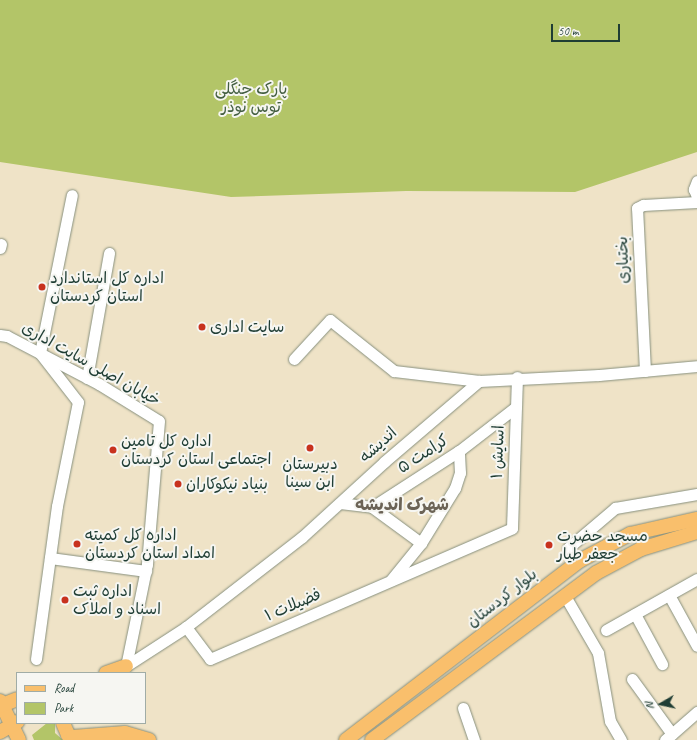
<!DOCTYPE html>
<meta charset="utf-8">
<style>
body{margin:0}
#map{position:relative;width:697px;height:740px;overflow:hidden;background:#efe3c7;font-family:Caveat,"Playpen Sans Arabic",sans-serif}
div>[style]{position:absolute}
.green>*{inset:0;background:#b3c568}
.roads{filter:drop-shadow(0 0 1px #87907e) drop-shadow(0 0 1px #87907e)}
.minor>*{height:11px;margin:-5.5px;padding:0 5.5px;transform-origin:5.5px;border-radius:5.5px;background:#fff}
.major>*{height:14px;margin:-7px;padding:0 7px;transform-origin:7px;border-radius:7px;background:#f9bf6c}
.dots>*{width:11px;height:11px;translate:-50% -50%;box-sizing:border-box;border:2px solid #f6f6f2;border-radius:50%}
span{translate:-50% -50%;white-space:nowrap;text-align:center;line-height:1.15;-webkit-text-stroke:4px #f6f6f2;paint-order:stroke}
.park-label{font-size:16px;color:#445f41}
.street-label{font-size:16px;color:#1f3d34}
.poi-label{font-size:16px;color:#1f3d34}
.left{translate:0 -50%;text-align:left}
.neighbourhood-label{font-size:17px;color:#6b6356;font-weight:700}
.legend{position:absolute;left:16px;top:672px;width:130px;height:52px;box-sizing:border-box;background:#f6f6f2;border:1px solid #a0aca6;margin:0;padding:5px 7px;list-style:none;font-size:12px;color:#1f3d34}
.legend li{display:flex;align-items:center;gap:8px;height:20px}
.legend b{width:20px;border:1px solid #a0aca6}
.north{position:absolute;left:641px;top:684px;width:40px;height:40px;-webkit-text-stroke:3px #f6f6f2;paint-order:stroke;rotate:261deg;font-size:11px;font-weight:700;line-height:16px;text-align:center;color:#1f3d34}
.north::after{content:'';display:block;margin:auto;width:14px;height:18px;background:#1f3d34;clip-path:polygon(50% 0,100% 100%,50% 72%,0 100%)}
.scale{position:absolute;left:551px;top:24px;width:69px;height:18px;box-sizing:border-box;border:2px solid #1f3d34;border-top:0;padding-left:5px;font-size:12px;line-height:14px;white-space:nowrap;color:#1f3d34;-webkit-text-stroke:3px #f6f6f2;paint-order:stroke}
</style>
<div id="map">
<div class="green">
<i style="clip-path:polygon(0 0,697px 0,697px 152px,575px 192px,406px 191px,231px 197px,0 162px)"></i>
<i style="clip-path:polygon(47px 723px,55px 723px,55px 733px,63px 740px,34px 740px,32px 735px)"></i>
</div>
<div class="roads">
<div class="minor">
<i style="left:697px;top:181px;width:9px;rotate:111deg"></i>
<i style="left:694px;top:189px;width:9px;rotate:69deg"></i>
<i style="left:0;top:248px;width:4px;rotate:-76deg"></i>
<i style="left:0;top:335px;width:7px;rotate:8deg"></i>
<i style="left:7px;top:336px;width:104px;rotate:27.6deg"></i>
<i style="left:99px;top:384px;width:70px;rotate:31.7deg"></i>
<i style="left:159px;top:421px;width:144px;rotate:94.8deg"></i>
<i style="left:147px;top:564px;width:104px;rotate:101.6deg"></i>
<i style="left:294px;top:359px;width:53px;rotate:-47.3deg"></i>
<i style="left:330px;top:320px;width:82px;rotate:38.6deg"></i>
<i style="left:394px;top:371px;width:86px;rotate:6.7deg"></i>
<i style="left:645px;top:371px;width:163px;rotate:-92.8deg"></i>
<i style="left:637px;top:208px;width:7px;rotate:-27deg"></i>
<i style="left:643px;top:205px;width:54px;rotate:-3.2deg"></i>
<i style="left:87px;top:378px;width:127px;rotate:-80deg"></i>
<i style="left:340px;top:503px;width:32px;rotate:7deg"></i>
<i style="left:372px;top:507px;width:103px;rotate:-32.8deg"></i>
<i style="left:459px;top:451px;width:72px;rotate:-37.7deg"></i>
<i style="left:372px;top:507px;width:61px;rotate:36.3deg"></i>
<i style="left:568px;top:548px;width:62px;rotate:-40.4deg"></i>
<i style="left:615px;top:508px;width:83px;rotate:-9.7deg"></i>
<i style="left:50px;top:558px;width:97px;rotate:7.7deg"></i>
<i style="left:391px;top:580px;width:48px;rotate:-51deg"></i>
<i style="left:421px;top:543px;width:65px;rotate:-58.3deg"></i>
<i style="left:455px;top:488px;width:16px;rotate:-72deg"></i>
<i style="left:460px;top:473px;width:22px;rotate:-93deg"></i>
<i style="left:669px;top:595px;width:58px;rotate:61.2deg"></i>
<i style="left:565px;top:596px;width:66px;rotate:59.9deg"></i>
<i style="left:598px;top:653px;width:69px;rotate:80deg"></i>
<i style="left:610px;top:721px;width:22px;rotate:60deg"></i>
<i style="left:635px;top:614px;width:57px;rotate:61.6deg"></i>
<i style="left:186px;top:627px;width:40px;rotate:53deg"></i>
<i style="left:210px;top:659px;width:329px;rotate:-23.4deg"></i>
<i style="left:512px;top:528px;width:151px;rotate:-88.1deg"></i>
<i style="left:606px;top:630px;width:104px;rotate:-29.3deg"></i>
<i style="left:36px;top:659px;width:154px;rotate:-82.2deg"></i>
<i style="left:57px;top:506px;width:106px;rotate:-78.6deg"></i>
<i style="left:78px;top:402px;width:62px;rotate:-127.8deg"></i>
<i style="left:40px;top:353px;width:161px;rotate:-78.6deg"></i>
<i style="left:126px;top:666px;width:72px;rotate:-33deg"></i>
<i style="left:186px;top:627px;width:147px;rotate:-37.8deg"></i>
<i style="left:302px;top:537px;width:111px;rotate:-42.4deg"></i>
<i style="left:384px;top:462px;width:125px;rotate:-40.5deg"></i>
<i style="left:479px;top:381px;width:120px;rotate:-2.9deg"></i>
<i style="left:599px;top:375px;width:98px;rotate:-5.2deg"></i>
<i style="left:632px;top:679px;width:68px;rotate:54deg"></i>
<i style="left:463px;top:708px;width:34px;rotate:71deg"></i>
<i style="left:665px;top:740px;width:43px;rotate:-41.2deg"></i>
</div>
<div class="major">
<i style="left:106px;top:673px;width:21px;rotate:-19deg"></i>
<i style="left:0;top:701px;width:43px;rotate:64deg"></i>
<i style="left:0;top:706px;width:18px;rotate:-22deg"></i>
<i style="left:63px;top:723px;width:13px;rotate:67deg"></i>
<i style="left:68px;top:735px;width:5px;rotate:22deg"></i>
<i style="left:73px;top:737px;width:52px;rotate:-4.4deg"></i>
<i style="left:125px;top:733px;width:25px;rotate:16deg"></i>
<i style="left:0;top:732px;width:20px;rotate:-30deg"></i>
<i style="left:346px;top:740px;width:294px;rotate:-37.5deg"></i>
<i style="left:579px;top:561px;width:58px;rotate:-27.9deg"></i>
<i style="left:630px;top:534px;width:69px;rotate:-12.6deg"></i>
<i style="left:372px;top:740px;width:279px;rotate:-36.7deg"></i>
<i style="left:596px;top:573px;width:51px;rotate:-28.1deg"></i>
<i style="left:641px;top:549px;width:59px;rotate:-16.9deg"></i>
</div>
</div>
<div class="dots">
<i style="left:42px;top:287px;background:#c8321e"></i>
<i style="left:202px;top:327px;background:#c8321e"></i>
<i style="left:310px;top:448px;background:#c8321e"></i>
<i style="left:113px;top:450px;background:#c8321e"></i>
<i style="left:178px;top:484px;background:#c8321e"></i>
<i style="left:77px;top:544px;background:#c8321e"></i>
<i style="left:549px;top:545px;background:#c8321e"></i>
<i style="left:65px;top:600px;background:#c8321e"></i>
</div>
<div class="park-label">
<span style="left:251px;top:98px">پارک جنگلی<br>توس نوذر</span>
</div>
<div class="street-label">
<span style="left:623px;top:260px;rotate:-92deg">بختیاری</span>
<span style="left:91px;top:364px;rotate:29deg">خیابان اصلی سایت اداری</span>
<span style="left:378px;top:445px;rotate:-42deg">اندیشه</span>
<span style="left:498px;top:452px;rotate:-88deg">اسایش ۱</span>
<span style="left:423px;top:454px;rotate:-33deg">کرامت ۵</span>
<span style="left:502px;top:598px;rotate:-38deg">بلوار کردستان</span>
<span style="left:293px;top:605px;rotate:-23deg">فضیلات ۱</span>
</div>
<div class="poi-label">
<span class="left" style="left:50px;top:287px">اداره کل استاندارد<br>استان کردستان</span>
<span class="left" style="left:210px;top:327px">سایت اداری</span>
<span class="left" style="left:121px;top:450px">اداره کل تامین<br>اجتماعی استان کردستان</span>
<span style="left:310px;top:473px">دبیرستان<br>ابن سینا</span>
<span class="left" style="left:186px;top:484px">بنیاد نیکوکاران</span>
<span class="left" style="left:85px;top:544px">اداره کل کمیته<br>امداد استان کردستان</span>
<span class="left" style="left:557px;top:545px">مسجد حضرت<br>جعفر طیار</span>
<span class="left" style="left:73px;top:600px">اداره ثبت<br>اسناد و املاک</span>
</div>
<div class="neighbourhood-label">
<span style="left:402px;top:505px">شهرک اندیشه</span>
</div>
<ul class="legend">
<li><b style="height:5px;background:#f9bf6c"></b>Road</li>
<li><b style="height:11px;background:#b3c568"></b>Park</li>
</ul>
<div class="north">N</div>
<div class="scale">50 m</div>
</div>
